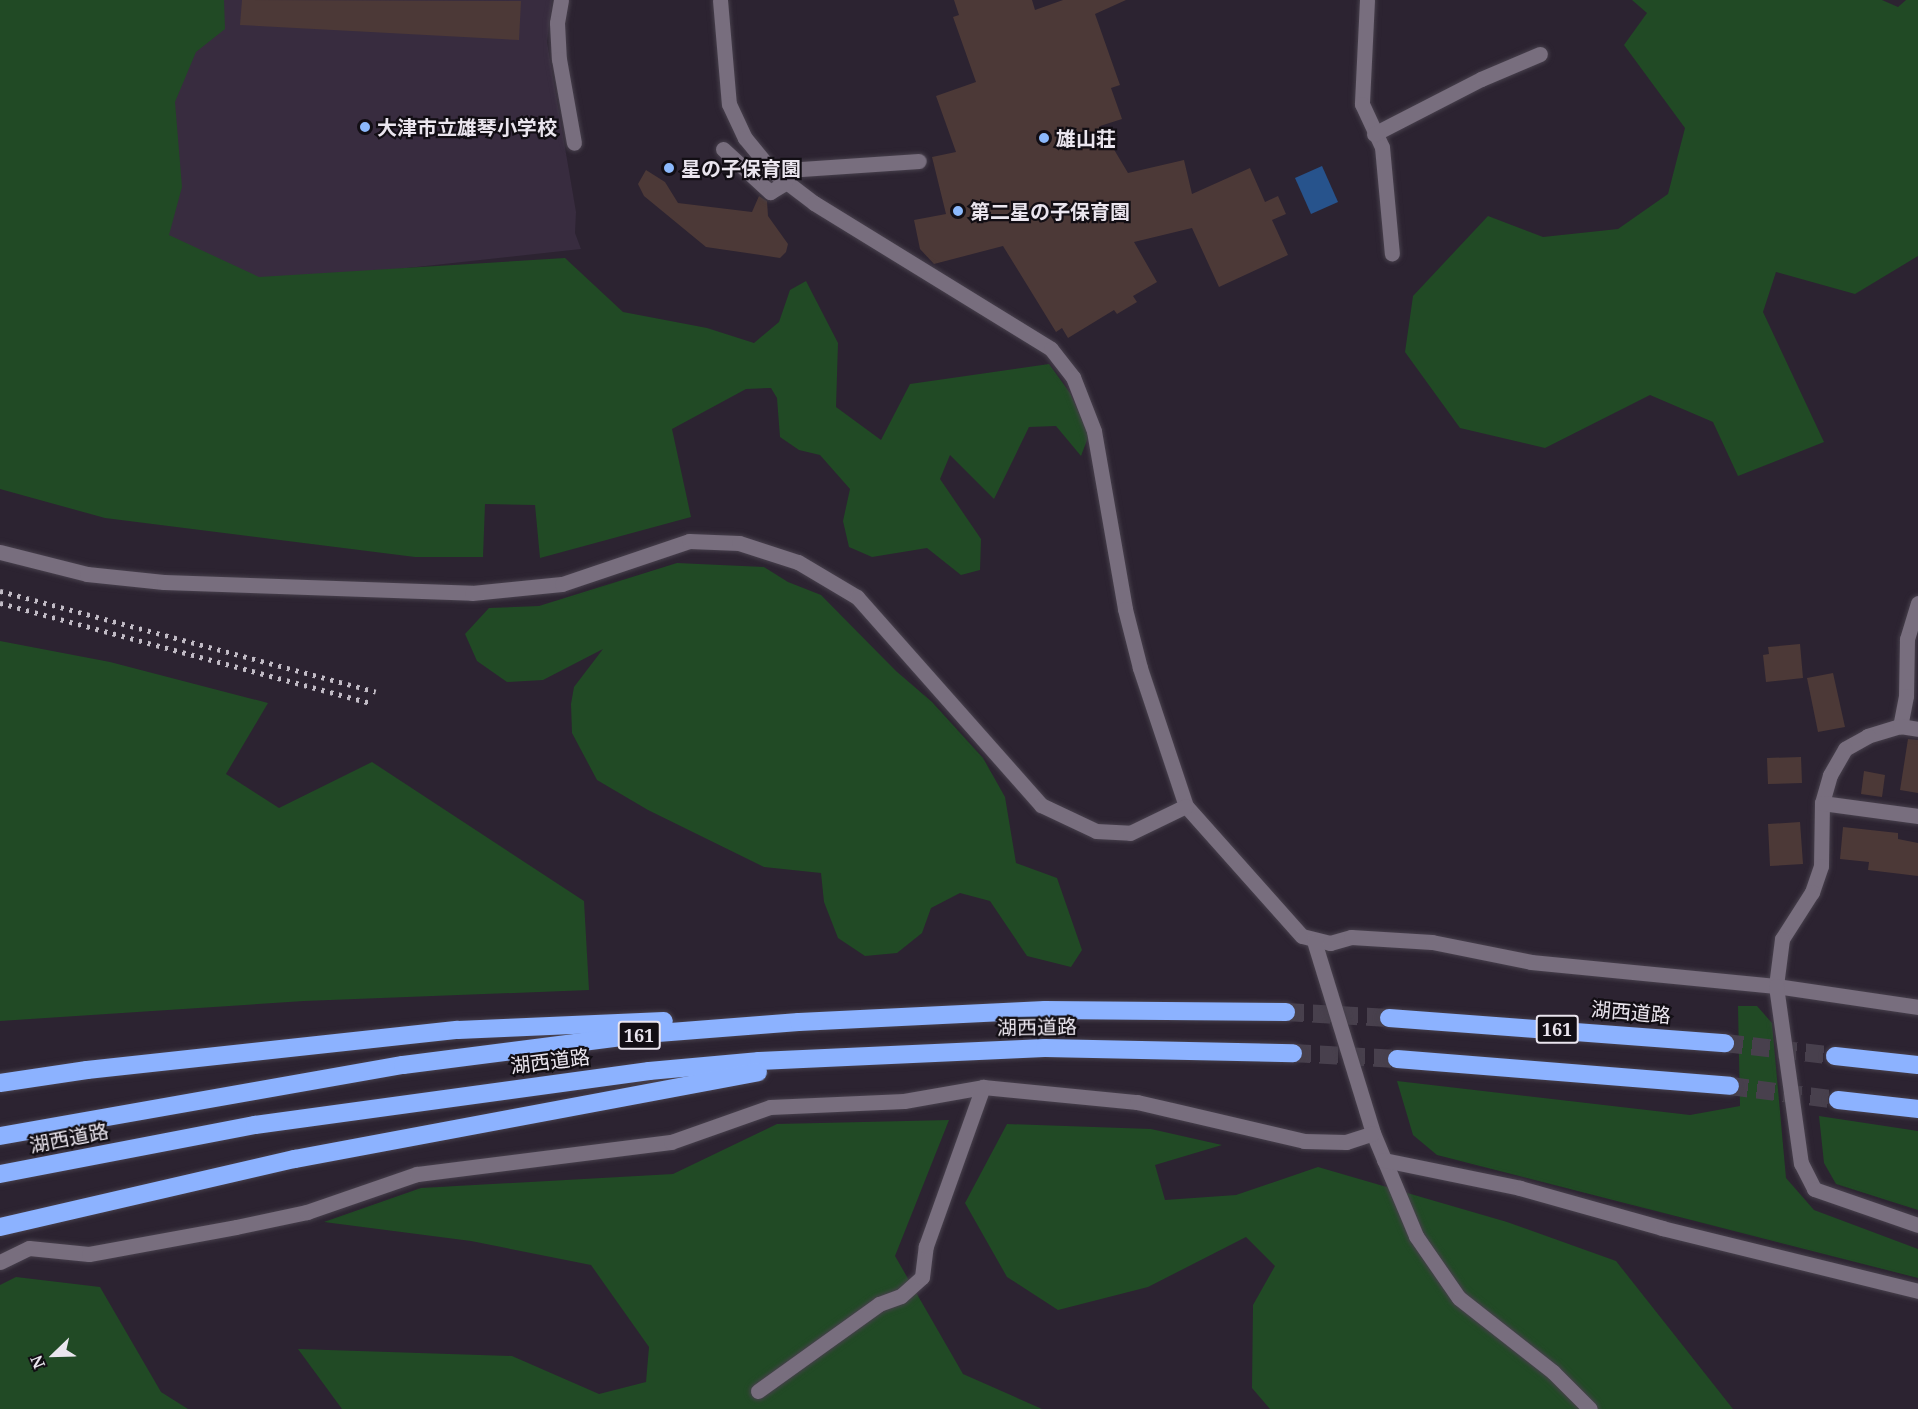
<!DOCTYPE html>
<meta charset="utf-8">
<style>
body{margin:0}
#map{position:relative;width:1918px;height:1409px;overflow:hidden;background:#2c2331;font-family:"Noto Serif","Noto Sans JP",serif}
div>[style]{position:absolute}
.built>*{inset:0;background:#382c3f}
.green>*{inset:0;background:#214a25}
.water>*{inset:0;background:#27538c}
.building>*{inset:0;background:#4c3937}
.highway-tunnel>*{height:18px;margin-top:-9px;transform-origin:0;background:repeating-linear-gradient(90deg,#48404d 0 18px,transparent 0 27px)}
.roads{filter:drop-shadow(0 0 2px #47404c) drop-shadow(0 0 2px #47404c)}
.minor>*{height:15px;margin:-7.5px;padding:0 7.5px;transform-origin:7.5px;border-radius:7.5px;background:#786e7e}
.highway>*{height:18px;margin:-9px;padding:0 9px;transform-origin:9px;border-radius:9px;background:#8cb2ff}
.rail>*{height:4.5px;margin-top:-2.25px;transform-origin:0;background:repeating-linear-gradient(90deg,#c2bcc6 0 3px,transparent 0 9px)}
.dots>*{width:16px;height:16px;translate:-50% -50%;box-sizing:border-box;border:3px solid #120e14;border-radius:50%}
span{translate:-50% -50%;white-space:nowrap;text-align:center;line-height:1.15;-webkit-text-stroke:4.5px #120e14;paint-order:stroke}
.shield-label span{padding:2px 4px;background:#120e14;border:2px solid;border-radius:4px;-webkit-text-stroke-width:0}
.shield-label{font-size:18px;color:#eae5ee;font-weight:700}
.poi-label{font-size:20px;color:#eae5ee;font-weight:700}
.left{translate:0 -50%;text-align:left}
.street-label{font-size:20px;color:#eae5ee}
.north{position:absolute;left:24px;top:1325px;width:60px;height:60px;-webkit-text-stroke:4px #120e14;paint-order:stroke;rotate:247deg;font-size:16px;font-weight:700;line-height:24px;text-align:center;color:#eae5ee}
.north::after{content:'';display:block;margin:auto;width:21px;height:27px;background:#eae5ee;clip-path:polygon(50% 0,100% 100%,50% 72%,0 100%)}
</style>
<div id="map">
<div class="built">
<i style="clip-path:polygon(200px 0,552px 0,547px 42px,576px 212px,575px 233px,581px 249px,251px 285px,154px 230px,183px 27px)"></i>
</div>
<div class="green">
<i style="clip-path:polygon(0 0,224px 0,225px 29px,196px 52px,175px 102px,182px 187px,169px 235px,259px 277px,565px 258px,623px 312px,707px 328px,754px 343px,779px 322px,790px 290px,806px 281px,838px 343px,836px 407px,881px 440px,910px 384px,1049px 364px,1070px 393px,1089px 435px,1081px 456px,1056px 426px,1029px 427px,994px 499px,950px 455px,940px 479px,981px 539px,980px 570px,961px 575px,927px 548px,872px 557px,849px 547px,843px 521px,850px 489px,820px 455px,799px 450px,780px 437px,777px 398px,771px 388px,746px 389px,672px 429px,691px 517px,540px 558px,535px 505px,485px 504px,483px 557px,415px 557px,105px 518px,0 489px)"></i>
<i style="clip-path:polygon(1632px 0,1882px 0,1898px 7px,1906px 0,1918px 0,1918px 256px,1855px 294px,1776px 272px,1763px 312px,1824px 442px,1738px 476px,1713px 422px,1650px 395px,1545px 448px,1460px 428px,1405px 352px,1413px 296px,1488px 216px,1543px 237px,1618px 229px,1668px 194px,1685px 128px,1624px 45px,1647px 13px)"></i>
<i style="clip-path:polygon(677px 563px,764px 567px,788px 582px,821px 595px,896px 671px,932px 702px,983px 758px,1005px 797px,1016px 863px,1057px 878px,1082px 950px,1071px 967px,1027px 956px,990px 901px,960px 893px,931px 908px,922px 933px,897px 953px,865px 956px,838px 938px,824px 902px,821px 873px,764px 867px,648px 810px,597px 780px,572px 733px,571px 704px,574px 687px,603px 649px,543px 680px,507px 682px,477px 661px,465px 634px,489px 608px,539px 606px)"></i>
<i style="clip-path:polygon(0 641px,110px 662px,268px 703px,226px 774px,279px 808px,372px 762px,584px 901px,589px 990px,304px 1001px,0 1021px)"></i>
<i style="clip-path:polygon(1738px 1006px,1757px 1006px,1772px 1023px,1786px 1178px,1814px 1210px,1918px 1249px,1918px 1278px,1437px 1155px,1413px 1135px,1397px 1081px,1690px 1115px,1740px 1106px)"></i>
<i style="clip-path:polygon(1819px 1116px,1918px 1131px,1918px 1210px,1836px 1184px,1824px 1163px)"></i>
<i style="clip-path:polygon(949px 1120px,895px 1256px,963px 1374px,1042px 1409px,342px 1409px,298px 1349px,512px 1356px,599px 1394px,646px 1382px,649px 1347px,591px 1265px,471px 1241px,324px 1222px,421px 1188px,673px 1174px,777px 1124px)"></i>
<i style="clip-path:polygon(1007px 1124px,1151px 1129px,1222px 1145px,1155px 1165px,1165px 1200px,1236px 1195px,1318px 1167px,1507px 1222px,1616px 1261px,1733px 1409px,1270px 1409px,1252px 1388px,1253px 1305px,1275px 1266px,1246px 1237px,1148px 1287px,1058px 1310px,1007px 1277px,965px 1203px)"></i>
<i style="clip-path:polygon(16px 1277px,100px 1287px,161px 1392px,188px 1409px,0 1409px,0 1285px)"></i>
</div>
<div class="water">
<i style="clip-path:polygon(1322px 166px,1338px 202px,1311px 214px,1295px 178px)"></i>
</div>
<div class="building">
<i style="clip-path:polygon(242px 0,521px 1px,519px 40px,240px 25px)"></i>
<i style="clip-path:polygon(954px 0,1032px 0,1035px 10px,1063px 0,1126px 0,1095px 14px,1120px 85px,1111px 88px,1122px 119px,1100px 126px,1128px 173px,1184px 160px,1192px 194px,1250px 168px,1265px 202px,1278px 196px,1286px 214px,1272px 220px,1288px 255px,1219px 287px,1192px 228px,1134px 242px,1157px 282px,1133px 296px,1137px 302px,1117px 314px,1114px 310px,1068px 338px,1062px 328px,1056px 332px,1003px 246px,934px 264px,920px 249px,914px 220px,946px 214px,932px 157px,956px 152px,936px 96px,976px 82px,953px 17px,959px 15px)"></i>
<i style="clip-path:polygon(646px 170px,665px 182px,678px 203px,752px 212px,759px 196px,767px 201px,768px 216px,788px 244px,786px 252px,780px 258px,706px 247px,644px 196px,638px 184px)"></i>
<i style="clip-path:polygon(1800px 644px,1803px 678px,1766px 682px,1763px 655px,1769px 654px,1768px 647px)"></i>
<i style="clip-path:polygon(1833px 673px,1845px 727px,1818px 732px,1807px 678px)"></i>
<i style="clip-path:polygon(1908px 739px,1918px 740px,1918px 793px,1900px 790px)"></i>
<i style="clip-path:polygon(1801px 757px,1802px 783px,1768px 784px,1767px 758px)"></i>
<i style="clip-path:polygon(1864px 771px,1885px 775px,1882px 797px,1861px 794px)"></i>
<i style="clip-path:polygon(1800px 822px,1803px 864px,1770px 866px,1768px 824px)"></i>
<i style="clip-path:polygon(1843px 827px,1898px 833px,1898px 839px,1918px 843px,1918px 876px,1868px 870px,1869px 862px,1840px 859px)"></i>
</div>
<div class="highway-tunnel">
<i style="left:1286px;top:1012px;width:103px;rotate:3.3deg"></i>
<i style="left:1725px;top:1043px;width:111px;rotate:6.7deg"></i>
<i style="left:1293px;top:1053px;width:104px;rotate:3.3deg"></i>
<i style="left:1730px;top:1086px;width:109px;rotate:7.4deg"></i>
</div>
<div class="roads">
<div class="minor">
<i style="left:561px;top:0;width:23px;rotate:100deg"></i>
<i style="left:557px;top:23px;width:36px;rotate:87deg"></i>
<i style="left:559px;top:59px;width:85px;rotate:79.9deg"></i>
<i style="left:720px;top:0;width:104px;rotate:85.1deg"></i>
<i style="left:729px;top:104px;width:38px;rotate:65deg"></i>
<i style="left:745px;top:138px;width:43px;rotate:50.7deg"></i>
<i style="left:772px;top:171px;width:53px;rotate:37.3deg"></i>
<i style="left:814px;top:203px;width:278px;rotate:31.6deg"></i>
<i style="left:1051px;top:349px;width:36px;rotate:52deg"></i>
<i style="left:1073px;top:377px;width:58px;rotate:68.7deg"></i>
<i style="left:1094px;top:431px;width:181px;rotate:80.1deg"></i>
<i style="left:1125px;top:609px;width:61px;rotate:75.7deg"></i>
<i style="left:1140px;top:668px;width:145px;rotate:71.6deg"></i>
<i style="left:1186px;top:806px;width:174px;rotate:48.3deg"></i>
<i style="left:1302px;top:936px;width:29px;rotate:14deg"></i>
<i style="left:1330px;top:943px;width:22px;rotate:-16deg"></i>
<i style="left:1351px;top:937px;width:81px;rotate:3.5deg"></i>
<i style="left:1432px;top:942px;width:101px;rotate:11.4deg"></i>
<i style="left:1531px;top:962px;width:246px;rotate:5.6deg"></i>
<i style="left:1776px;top:986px;width:144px;rotate:8.4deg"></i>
<i style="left:1367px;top:0;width:104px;rotate:92.8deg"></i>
<i style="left:1362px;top:104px;width:47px;rotate:65.1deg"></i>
<i style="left:1382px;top:147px;width:107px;rotate:84.7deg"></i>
<i style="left:1374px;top:134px;width:120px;rotate:-27.2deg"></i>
<i style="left:1481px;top:79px;width:64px;rotate:-23deg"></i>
<i style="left:723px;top:149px;width:64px;rotate:42.5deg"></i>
<i style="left:770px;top:192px;width:17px;rotate:-31deg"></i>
<i style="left:772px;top:171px;width:147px;rotate:-3.9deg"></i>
<i style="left:0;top:552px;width:90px;rotate:14.2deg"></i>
<i style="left:87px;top:574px;width:77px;rotate:5.9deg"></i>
<i style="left:164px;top:582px;width:308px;rotate:2deg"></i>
<i style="left:472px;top:593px;width:90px;rotate:-5.7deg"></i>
<i style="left:562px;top:584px;width:134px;rotate:-18.7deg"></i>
<i style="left:689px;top:541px;width:50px;rotate:2.3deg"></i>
<i style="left:739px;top:543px;width:62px;rotate:17.9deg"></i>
<i style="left:798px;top:562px;width:69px;rotate:30.7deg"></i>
<i style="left:857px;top:597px;width:278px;rotate:48.5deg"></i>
<i style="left:1041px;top:805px;width:61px;rotate:25.3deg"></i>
<i style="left:1096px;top:831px;width:34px;rotate:3deg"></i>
<i style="left:1130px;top:833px;width:62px;rotate:-25.7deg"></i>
<i style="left:1918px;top:603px;width:38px;rotate:107deg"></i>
<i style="left:1907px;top:639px;width:57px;rotate:91deg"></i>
<i style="left:1906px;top:696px;width:31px;rotate:101deg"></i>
<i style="left:1900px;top:726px;width:34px;rotate:163deg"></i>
<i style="left:1868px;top:736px;width:26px;rotate:151deg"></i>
<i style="left:1845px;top:749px;width:30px;rotate:120deg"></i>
<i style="left:1830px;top:775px;width:29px;rotate:106deg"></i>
<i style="left:1822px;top:803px;width:63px;rotate:90.9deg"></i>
<i style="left:1821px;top:866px;width:28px;rotate:109deg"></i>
<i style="left:1812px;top:892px;width:56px;rotate:122.6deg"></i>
<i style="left:1782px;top:939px;width:47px;rotate:97.3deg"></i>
<i style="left:1776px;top:986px;width:179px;rotate:82deg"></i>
<i style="left:1801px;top:1163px;width:29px;rotate:63deg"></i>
<i style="left:1814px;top:1189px;width:110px;rotate:19.1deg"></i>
<i style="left:1900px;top:726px;width:18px;rotate:9deg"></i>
<i style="left:1822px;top:803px;width:97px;rotate:7.7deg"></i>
<i style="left:1314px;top:941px;width:201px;rotate:72.9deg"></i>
<i style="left:1373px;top:1133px;width:112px;rotate:67.3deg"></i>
<i style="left:1416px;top:1236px;width:75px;rotate:55.3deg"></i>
<i style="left:1459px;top:1298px;width:120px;rotate:38.2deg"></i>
<i style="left:1553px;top:1372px;width:52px;rotate:45deg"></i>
<i style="left:1384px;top:1160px;width:139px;rotate:11.6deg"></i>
<i style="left:1520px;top:1188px;width:148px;rotate:15.7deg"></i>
<i style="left:1662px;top:1228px;width:264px;rotate:13.8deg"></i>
<i style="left:0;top:1262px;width:32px;rotate:-26deg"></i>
<i style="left:29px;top:1248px;width:60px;rotate:5.7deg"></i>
<i style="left:89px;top:1254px;width:149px;rotate:-10.4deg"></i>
<i style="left:236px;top:1227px;width:73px;rotate:-11.9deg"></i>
<i style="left:307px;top:1212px;width:116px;rotate:-19.1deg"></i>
<i style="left:417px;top:1174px;width:256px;rotate:-7.2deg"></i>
<i style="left:671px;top:1142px;width:105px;rotate:-19.5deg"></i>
<i style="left:770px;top:1107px;width:134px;rotate:-2.6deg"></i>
<i style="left:904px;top:1101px;width:80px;rotate:-10deg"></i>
<i style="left:983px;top:1087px;width:155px;rotate:5.6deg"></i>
<i style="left:1137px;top:1102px;width:171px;rotate:13.1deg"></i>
<i style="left:1304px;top:1141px;width:42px;rotate:1.4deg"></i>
<i style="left:1346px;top:1142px;width:28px;rotate:-18deg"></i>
<i style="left:758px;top:1391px;width:149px;rotate:-35.7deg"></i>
<i style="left:879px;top:1304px;width:23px;rotate:-20deg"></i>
<i style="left:901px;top:1296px;width:28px;rotate:-42deg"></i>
<i style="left:922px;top:1277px;width:31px;rotate:-83deg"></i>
<i style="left:926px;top:1246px;width:169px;rotate:-70.3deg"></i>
</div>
<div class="highway">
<i style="left:1389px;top:1018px;width:337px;rotate:4.3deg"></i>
<i style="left:1835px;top:1056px;width:83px;rotate:6.2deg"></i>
<i style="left:1397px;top:1059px;width:334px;rotate:4.6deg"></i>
<i style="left:0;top:1083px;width:88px;rotate:-8.5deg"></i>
<i style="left:87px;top:1070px;width:373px;rotate:-6.2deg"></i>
<i style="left:458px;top:1030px;width:206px;rotate:-2.5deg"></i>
<i style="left:1838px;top:1100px;width:81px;rotate:6.4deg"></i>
<i style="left:0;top:1136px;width:409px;rotate:-10deg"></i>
<i style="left:403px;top:1065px;width:244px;rotate:-7.3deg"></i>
<i style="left:645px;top:1034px;width:154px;rotate:-4.5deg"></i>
<i style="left:799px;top:1022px;width:246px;rotate:-2.8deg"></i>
<i style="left:1045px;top:1010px;width:241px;rotate:0.5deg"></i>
<i style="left:0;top:1174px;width:260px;rotate:-10.9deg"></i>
<i style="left:255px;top:1125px;width:398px;rotate:-7.8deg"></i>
<i style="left:649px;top:1071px;width:110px;rotate:-5.2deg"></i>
<i style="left:759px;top:1061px;width:286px;rotate:-2.6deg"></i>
<i style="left:1045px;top:1048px;width:248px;rotate:1.2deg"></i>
<i style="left:0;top:1227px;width:303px;rotate:-13deg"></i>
<i style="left:295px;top:1159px;width:471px;rotate:-10.6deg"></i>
</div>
</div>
<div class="rail">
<i style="left:0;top:591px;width:389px;rotate:15deg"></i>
<i style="left:0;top:603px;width:384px;rotate:15.1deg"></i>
</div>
<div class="dots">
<i style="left:365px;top:127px;background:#8cb9fc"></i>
<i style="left:1044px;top:138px;background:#8cb9fc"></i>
<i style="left:669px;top:168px;background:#8cb9fc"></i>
<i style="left:958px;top:211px;background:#8cb9fc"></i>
</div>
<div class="shield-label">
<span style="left:1557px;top:1029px">161</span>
<span style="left:639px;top:1035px">161</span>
</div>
<div class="poi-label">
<span class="left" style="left:377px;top:127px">大津市立雄琴小学校</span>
<span class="left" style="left:1056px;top:138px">雄山荘</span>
<span class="left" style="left:681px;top:168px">星の子保育園</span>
<span class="left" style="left:970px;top:211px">第二星の子保育園</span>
</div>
<div class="street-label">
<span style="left:1631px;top:1012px;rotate:5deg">湖西道路</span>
<span style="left:1037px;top:1027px;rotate:-1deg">湖西道路</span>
<span style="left:550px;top:1061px;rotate:-7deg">湖西道路</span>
<span style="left:69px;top:1138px;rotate:-11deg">湖西道路</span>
</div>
<div class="north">N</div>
</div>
